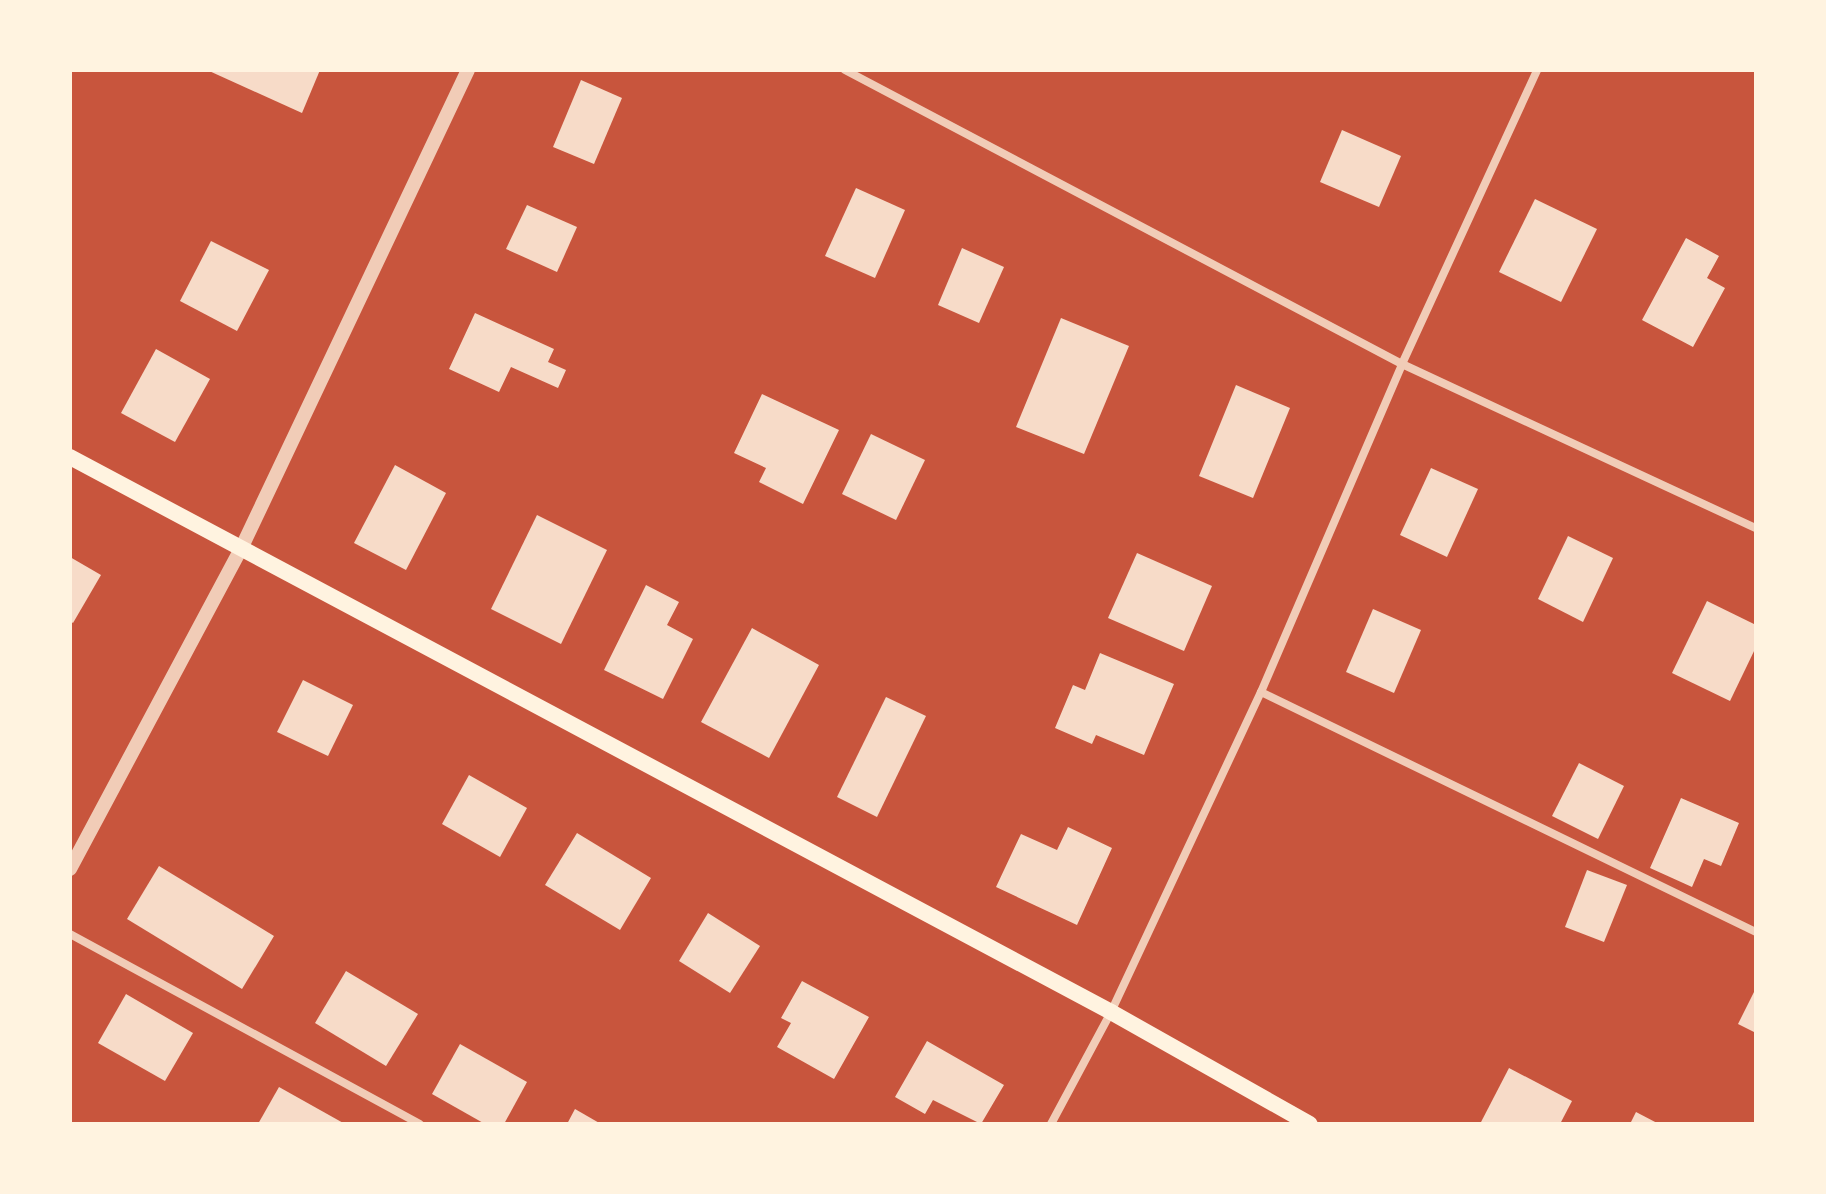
<!DOCTYPE html>
<style>
body{margin:0}
#map{position:relative;width:1826px;height:1194px;overflow:hidden;background:#c8553d;font-family:"DM Sans",sans-serif}
div>[style]{position:absolute}
.building>*{inset:0;background:#f7dbc8}
.minor>*{height:8px;margin:-4px;padding:0 4px;transform-origin:4px;border-radius:4px;background:#f1ccb7}
.tertiary>*{height:14px;margin:-7px;padding:0 7px;transform-origin:7px;border-radius:7px;background:#f1ccb7}
.secondary>*{height:16px;margin:-8px;padding:0 8px;transform-origin:8px;border-radius:8px;background:#fff3e0}
span{translate:-50% -50%;white-space:nowrap;text-align:center;line-height:1.15;-webkit-text-stroke:6px #fff3e0;paint-order:stroke}
.frame{position:absolute;inset:0;border:72px solid #fff3e0;pointer-events:none}
</style>
<div id="map">
<div class="building">
<i style="clip-path:polygon(207px 70px,320px 70px,302px 113px)"></i>
<i style="clip-path:polygon(581px 80px,622px 98px,594px 164px,553px 147px)"></i>
<i style="clip-path:polygon(1342px 130px,1401px 156px,1379px 207px,1320px 182px)"></i>
<i style="clip-path:polygon(856px 188px,905px 210px,875px 278px,825px 256px)"></i>
<i style="clip-path:polygon(1535px 199px,1597px 229px,1561px 302px,1499px 272px)"></i>
<i style="clip-path:polygon(527px 205px,577px 227px,557px 272px,506px 249px)"></i>
<i style="clip-path:polygon(1686px 238px,1719px 256px,1707px 278px,1725px 288px,1693px 347px,1642px 320px)"></i>
<i style="clip-path:polygon(211px 241px,269px 270px,237px 331px,180px 301px)"></i>
<i style="clip-path:polygon(962px 248px,1004px 267px,979px 323px,938px 305px)"></i>
<i style="clip-path:polygon(475px 313px,554px 349px,548px 362px,566px 370px,558px 388px,511px 367px,499px 392px,449px 369px)"></i>
<i style="clip-path:polygon(1061px 318px,1129px 346px,1084px 454px,1016px 427px)"></i>
<i style="clip-path:polygon(156px 349px,210px 379px,175px 442px,121px 413px)"></i>
<i style="clip-path:polygon(1236px 385px,1290px 408px,1253px 498px,1199px 476px)"></i>
<i style="clip-path:polygon(762px 394px,839px 430px,803px 504px,759px 482px,766px 468px,734px 453px)"></i>
<i style="clip-path:polygon(871px 434px,925px 460px,896px 520px,842px 494px)"></i>
<i style="clip-path:polygon(395px 465px,446px 493px,406px 570px,354px 543px)"></i>
<i style="clip-path:polygon(1431px 468px,1478px 489px,1447px 557px,1400px 535px)"></i>
<i style="clip-path:polygon(537px 515px,607px 550px,561px 644px,491px 609px)"></i>
<i style="clip-path:polygon(1568px 536px,1613px 558px,1583px 622px,1538px 599px)"></i>
<i style="clip-path:polygon(1137px 553px,1212px 586px,1184px 651px,1108px 618px)"></i>
<i style="clip-path:polygon(70px 557px,101px 575px,73px 623px,70px 621px)"></i>
<i style="clip-path:polygon(646px 585px,679px 602px,667px 625px,693px 639px,663px 699px,604px 670px)"></i>
<i style="clip-path:polygon(1707px 601px,1756px 625px,1756px 647px,1730px 701px,1672px 673px)"></i>
<i style="clip-path:polygon(1373px 609px,1421px 630px,1394px 693px,1346px 672px)"></i>
<i style="clip-path:polygon(752px 628px,819px 665px,769px 758px,701px 722px)"></i>
<i style="clip-path:polygon(1100px 653px,1174px 684px,1144px 755px,1096px 735px,1092px 744px,1055px 728px,1073px 685px,1085px 690px)"></i>
<i style="clip-path:polygon(303px 680px,353px 705px,328px 756px,277px 732px)"></i>
<i style="clip-path:polygon(886px 697px,926px 716px,877px 817px,837px 797px)"></i>
<i style="clip-path:polygon(1579px 763px,1624px 786px,1598px 839px,1552px 816px)"></i>
<i style="clip-path:polygon(469px 775px,527px 808px,500px 857px,442px 824px)"></i>
<i style="clip-path:polygon(1681px 798px,1739px 823px,1721px 866px,1704px 859px,1692px 887px,1650px 868px)"></i>
<i style="clip-path:polygon(1068px 827px,1112px 848px,1077px 925px,996px 887px,1021px 834px,1057px 850px)"></i>
<i style="clip-path:polygon(577px 833px,651px 878px,620px 930px,545px 885px)"></i>
<i style="clip-path:polygon(159px 866px,274px 936px,242px 989px,127px 919px)"></i>
<i style="clip-path:polygon(1587px 870px,1627px 885px,1604px 942px,1565px 927px)"></i>
<i style="clip-path:polygon(708px 913px,760px 946px,730px 993px,679px 961px)"></i>
<i style="clip-path:polygon(346px 971px,418px 1014px,386px 1066px,315px 1023px)"></i>
<i style="clip-path:polygon(802px 981px,869px 1017px,834px 1079px,777px 1047px,791px 1023px,781px 1018px)"></i>
<i style="clip-path:polygon(1756px 988px,1756px 1033px,1738px 1024px)"></i>
<i style="clip-path:polygon(126px 994px,193px 1033px,165px 1081px,98px 1043px)"></i>
<i style="clip-path:polygon(927px 1041px,1004px 1085px,981px 1124px,933px 1100px,925px 1114px,895px 1097px)"></i>
<i style="clip-path:polygon(460px 1044px,527px 1082px,504px 1124px,485px 1124px,432px 1094px)"></i>
<i style="clip-path:polygon(1509px 1068px,1572px 1101px,1560px 1124px,1480px 1124px)"></i>
<i style="clip-path:polygon(279px 1087px,345px 1124px,258px 1124px)"></i>
<i style="clip-path:polygon(575px 1109px,601px 1124px,567px 1124px)"></i>
<i style="clip-path:polygon(1636px 1112px,1659px 1124px,1630px 1124px)"></i>
</div>
<div class="minor">
<i style="left:845px;top:70px;width:630px;rotate:27.83deg"></i>
<i style="left:1402px;top:364px;width:390px;rotate:24.9deg"></i>
<i style="left:1261px;top:692px;width:550px;rotate:25.87deg"></i>
<i style="left:70px;top:934px;width:398px;rotate:28.5deg"></i>
<i style="left:1051px;top:1124px;width:127px;rotate:-61.8deg"></i>
<i style="left:1111px;top:1012px;width:353px;rotate:-64.9deg"></i>
<i style="left:1261px;top:692px;width:357px;rotate:-66.7deg"></i>
<i style="left:1402px;top:364px;width:324px;rotate:-65.3deg"></i>
</div>
<div class="tertiary">
<i style="left:70px;top:869px;width:361px;rotate:-61.9deg"></i>
<i style="left:240px;top:551px;width:532px;rotate:-64.64deg"></i>
</div>
<div class="secondary">
<i style="left:70px;top:457px;width:1180px;rotate:28.06deg"></i>
<i style="left:1111px;top:1012px;width:228px;rotate:29.4deg"></i>
</div>
<div class="frame"></div>
</div>
